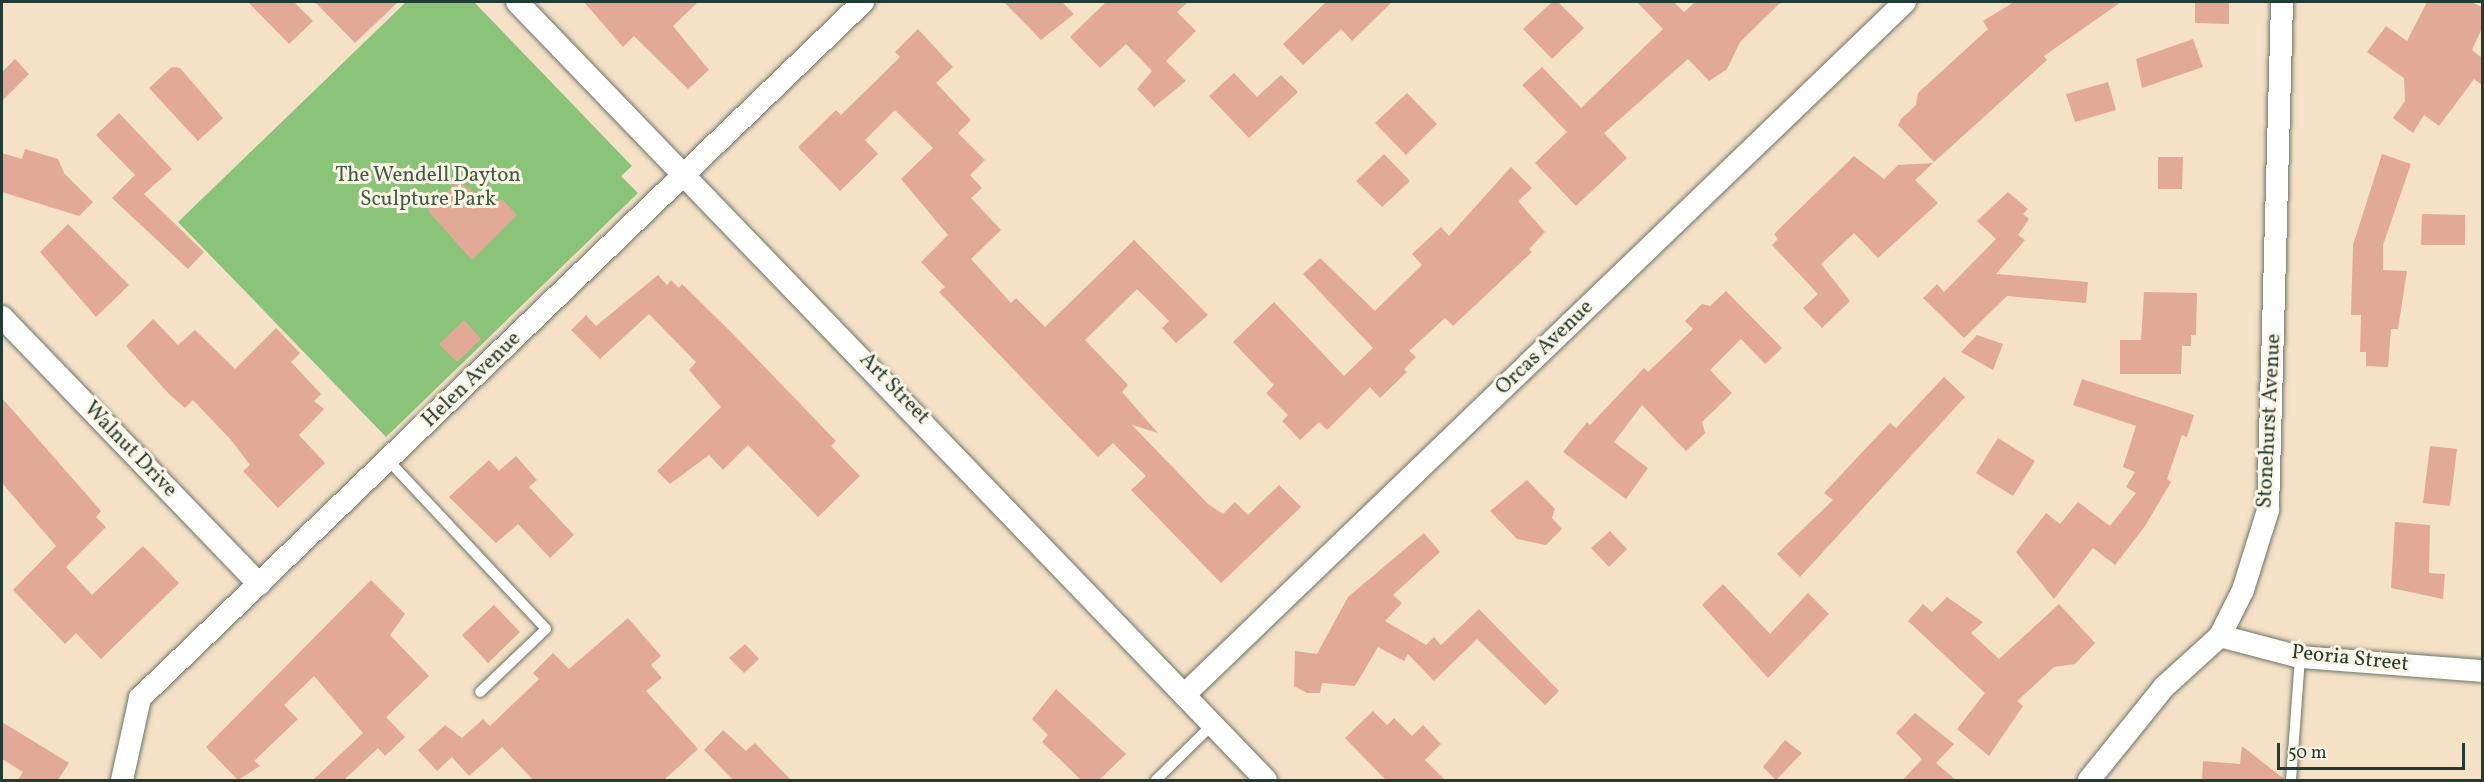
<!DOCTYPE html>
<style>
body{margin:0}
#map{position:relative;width:2484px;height:782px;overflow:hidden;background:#f5e1c6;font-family:Vollkorn,serif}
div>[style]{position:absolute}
.green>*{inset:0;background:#8ac479}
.building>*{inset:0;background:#e2a997}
.roads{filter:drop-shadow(0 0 2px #6a7667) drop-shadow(0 0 2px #6a7667)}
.lane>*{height:10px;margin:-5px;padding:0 5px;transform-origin:5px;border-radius:5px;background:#fff}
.street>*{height:22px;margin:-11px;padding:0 11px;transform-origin:11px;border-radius:11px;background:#fff}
span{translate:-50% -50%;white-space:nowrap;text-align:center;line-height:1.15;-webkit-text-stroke:6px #fcf5e5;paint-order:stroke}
.park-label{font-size:21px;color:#3a5f45}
.street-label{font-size:21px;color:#1f3d34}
.frame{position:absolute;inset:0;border:3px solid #1f3d34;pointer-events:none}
.scale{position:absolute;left:2277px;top:743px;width:188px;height:27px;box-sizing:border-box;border:3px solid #1f3d34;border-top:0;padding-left:8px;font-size:18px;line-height:21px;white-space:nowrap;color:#1f3d34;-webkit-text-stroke:4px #fcf5e5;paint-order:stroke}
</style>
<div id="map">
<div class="green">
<i style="clip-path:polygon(406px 2px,474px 2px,632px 166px,621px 176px,638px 193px,386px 437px,178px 222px)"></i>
</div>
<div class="building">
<i style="clip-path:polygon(248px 2px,294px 2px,313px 21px,289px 44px)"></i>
<i style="clip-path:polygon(315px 2px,398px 2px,355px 43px)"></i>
<i style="clip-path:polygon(584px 2px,698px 2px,673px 26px,709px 70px,688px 89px,634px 36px,623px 47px)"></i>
<i style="clip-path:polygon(1004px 2px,1062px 2px,1074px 14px,1041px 40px)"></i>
<i style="clip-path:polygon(1106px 2px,1188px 2px,1177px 12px,1196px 31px,1166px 61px,1186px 81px,1154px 107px,1137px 89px,1152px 71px,1126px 44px,1100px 68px,1070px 37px)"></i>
<i style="clip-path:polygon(1326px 2px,1392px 2px,1352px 41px,1341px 29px,1303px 65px,1283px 44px)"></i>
<i style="clip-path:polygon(1552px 2px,1558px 2px,1584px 28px,1552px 59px,1523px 29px)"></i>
<i style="clip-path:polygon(1637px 2px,1674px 2px,1684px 12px,1695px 2px,1781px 2px,1740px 42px,1727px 69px,1709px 81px,1688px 59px,1604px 133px,1627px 158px,1576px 206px,1535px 163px,1567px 132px,1522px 85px,1542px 67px,1581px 108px,1663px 29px)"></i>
<i style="clip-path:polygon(2014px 2px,2121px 2px,2044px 56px,2047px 60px,1934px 162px,1898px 125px,1901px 119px,1916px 105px,1918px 93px,1988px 29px,1983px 21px)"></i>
<i style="clip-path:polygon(2195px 2px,2229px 2px,2229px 24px,2195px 23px)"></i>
<i style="clip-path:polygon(2427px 2px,2471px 2px,2482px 7px,2482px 28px,2472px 50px,2482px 58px,2482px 85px,2474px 79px,2439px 126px,2424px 115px,2413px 133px,2393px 118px,2405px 101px,2404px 78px,2367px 52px,2386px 26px,2407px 41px)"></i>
<i style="clip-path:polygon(918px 29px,953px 67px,936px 83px,971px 120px,958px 133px,985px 160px,970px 175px,982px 188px,971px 198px,1001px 230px,971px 259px,1011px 303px,1016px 298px,1045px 327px,1134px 240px,1208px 315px,1176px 343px,1162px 328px,1169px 321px,1137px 289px,1085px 340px,1128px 385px,1122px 392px,1158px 433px,1132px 425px,1208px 504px,1223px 514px,1235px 502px,1248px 515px,1279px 485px,1301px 507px,1221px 583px,1131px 490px,1146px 476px,1113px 443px,1098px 457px,939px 292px,945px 287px,921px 262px,948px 235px,901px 179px,933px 148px,895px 110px,865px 140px,878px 154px,840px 191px,798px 147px,836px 110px,841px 115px,900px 57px,895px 52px)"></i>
<i style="clip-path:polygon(2193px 39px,2203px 67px,2142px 88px,2136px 59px)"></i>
<i style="clip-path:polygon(15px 59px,29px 74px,2px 101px,2px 72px)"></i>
<i style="clip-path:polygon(172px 67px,180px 68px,223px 118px,198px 141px,149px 88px)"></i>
<i style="clip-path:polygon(1234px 73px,1257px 97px,1281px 75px,1298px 92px,1249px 138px,1209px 96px)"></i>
<i style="clip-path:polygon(2108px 82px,2116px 110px,2075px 122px,2066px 94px)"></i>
<i style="clip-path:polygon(1407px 93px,1437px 124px,1406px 155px,1375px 123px)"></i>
<i style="clip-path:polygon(119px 113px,172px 169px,144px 194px,204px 252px,188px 269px,112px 198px,135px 175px,96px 135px)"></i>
<i style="clip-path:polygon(25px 149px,58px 159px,64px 173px,93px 202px,79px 216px,2px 192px,2px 153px,22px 159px)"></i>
<i style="clip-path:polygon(1384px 154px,1410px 181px,1382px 207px,1356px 181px)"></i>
<i style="clip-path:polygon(2382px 154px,2411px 164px,2383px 245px,2383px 270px,2407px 271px,2398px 329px,2391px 329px,2388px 367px,2366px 366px,2366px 352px,2360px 352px,2361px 315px,2351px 315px,2353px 245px)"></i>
<i style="clip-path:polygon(1854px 156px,1884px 179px,1898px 165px,1933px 163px,1915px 180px,1938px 203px,1878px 258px,1854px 233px,1821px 264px,1850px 301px,1822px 328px,1803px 308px,1818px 294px,1772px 245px,1778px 239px,1774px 234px)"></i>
<i style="clip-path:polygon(2158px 157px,2183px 157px,2182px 189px,2158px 189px)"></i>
<i style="clip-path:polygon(1511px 167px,1532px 188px,1518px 201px,1545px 232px,1529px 249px,1532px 252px,1453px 326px,1445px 318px,1409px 351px,1416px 357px,1404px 369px,1407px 372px,1380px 398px,1370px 387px,1327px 430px,1319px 422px,1300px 440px,1282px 421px,1288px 415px,1266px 393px,1274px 385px,1233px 342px,1274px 302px,1344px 376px,1373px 348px,1303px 274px,1320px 258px,1375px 311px,1422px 265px,1412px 254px,1441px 227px,1449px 236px)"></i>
<i style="clip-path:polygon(458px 181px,494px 206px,502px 199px,517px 215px,472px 260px,428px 211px)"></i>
<i style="clip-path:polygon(2008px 192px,2028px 209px,2023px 214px,2029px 219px,2018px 235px,2025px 240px,1996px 274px,2088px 282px,2086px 303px,2007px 296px,1964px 338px,1923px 298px,1937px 284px,1944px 292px,1996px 239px,1977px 221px)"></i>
<i style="clip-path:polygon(2422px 214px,2465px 215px,2465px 245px,2421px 245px)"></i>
<i style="clip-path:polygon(68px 224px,129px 285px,96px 317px,40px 252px)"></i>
<i style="clip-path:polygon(658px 275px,667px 285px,671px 280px,679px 288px,682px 284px,731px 332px,836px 441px,831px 446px,860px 476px,818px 517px,748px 445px,723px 470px,709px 455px,670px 484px,657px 471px,721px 407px,689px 370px,696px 362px,649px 314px,600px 359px,571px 330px,586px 315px,596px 326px)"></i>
<i style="clip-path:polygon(1726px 291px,1782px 348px,1765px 364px,1741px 339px,1710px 370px,1732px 393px,1702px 422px,1705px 433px,1686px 451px,1642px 405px,1614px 442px,1648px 468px,1626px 499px,1563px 452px,1587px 422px,1590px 425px,1644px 368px,1648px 372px,1693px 329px,1685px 321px,1702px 304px,1710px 306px)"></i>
<i style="clip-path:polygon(2144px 292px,2197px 293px,2196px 335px,2191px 335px,2191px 346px,2182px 346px,2181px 374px,2120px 374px,2120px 340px,2141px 340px)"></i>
<i style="clip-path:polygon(153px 319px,178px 345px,195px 330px,235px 369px,276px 328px,300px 353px,291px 362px,321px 394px,314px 401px,324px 409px,299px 435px,325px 463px,278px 508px,243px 471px,250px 465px,231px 440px,193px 400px,185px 408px,169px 394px,126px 346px)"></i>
<i style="clip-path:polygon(464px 320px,481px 339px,457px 362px,439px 344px)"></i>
<i style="clip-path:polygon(1977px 335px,2003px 344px,1993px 370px,1961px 352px)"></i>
<i style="clip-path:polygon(1944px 377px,1965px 397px,1800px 577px,1777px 554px,1833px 500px,1824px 493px,1868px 446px,1890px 423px,1896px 428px)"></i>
<i style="clip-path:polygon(2082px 379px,2194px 415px,2187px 437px,2182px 435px,2167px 479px,2171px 482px,2145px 526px,2115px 565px,2093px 548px,2054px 599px,2016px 552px,2046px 513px,2060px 524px,2078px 502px,2110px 526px,2136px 493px,2126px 487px,2135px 472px,2123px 467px,2136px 426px,2073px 405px)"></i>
<i style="clip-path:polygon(2px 398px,101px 511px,96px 517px,106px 527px,66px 567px,92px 595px,143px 546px,179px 583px,101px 659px,76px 633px,65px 644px,13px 590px,56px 546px,2px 483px)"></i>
<i style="clip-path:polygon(1998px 438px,2035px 461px,2013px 496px,1976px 473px)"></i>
<i style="clip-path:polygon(2430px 446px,2457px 449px,2450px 506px,2423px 503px)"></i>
<i style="clip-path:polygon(516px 456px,537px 480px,529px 487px,574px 535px,550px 558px,518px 524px,496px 543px,449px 497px,489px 460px,499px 471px)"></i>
<i style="clip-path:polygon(1527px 480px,1555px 509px,1552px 518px,1562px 529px,1546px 545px,1517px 539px,1490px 511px)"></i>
<i style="clip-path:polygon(2395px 522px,2430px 525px,2429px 573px,2445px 574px,2443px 599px,2391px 588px)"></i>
<i style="clip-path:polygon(1610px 531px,1627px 549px,1609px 567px,1591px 548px)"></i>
<i style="clip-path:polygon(1424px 533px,1440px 552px,1393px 595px,1402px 603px,1385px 621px,1426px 645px,1434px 637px,1441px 645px,1479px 609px,1559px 691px,1545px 705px,1477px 639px,1434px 681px,1408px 654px,1404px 661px,1378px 647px,1355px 686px,1322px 683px,1320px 693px,1307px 693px,1294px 686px,1295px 651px,1317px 654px,1348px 597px)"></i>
<i style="clip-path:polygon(371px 580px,405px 614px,390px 635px,429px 676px,386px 717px,405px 737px,385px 756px,378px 748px,344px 780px,313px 780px,363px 733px,314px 676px,284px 705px,298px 719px,254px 761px,260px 766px,238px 780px,206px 747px)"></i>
<i style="clip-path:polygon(1723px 584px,1770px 634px,1808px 593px,1829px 614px,1768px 678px,1702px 605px)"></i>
<i style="clip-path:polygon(1947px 597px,1983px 622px,1971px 633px,1999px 659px,2059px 604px,2095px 643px,2075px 664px,2054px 667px,2017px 701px,2023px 706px,1989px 756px,1957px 729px,1985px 693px,1908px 621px,1923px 604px,1932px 612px)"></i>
<i style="clip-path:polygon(494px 605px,520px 632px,488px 663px,462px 635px)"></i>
<i style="clip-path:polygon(628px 618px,661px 656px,651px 665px,662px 678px,646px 691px,698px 749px,664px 780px,533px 780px,502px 747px,469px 776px,452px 757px,437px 771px,418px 750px,445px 725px,462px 738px,483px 719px,490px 726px,539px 679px,533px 673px,553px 653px,569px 669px)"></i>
<i style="clip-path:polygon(745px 644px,759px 659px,744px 673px,729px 658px)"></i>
<i style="clip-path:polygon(1056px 689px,1126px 754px,1099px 780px,1081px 780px,1042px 742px,1048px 735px,1032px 719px)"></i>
<i style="clip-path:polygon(1373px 711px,1387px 725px,1394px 718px,1412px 736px,1423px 725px,1441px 744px,1425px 760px,1445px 780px,1386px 780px,1345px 738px)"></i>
<i style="clip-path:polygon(1915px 713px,1954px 744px,1936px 763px,1956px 780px,1903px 780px,1922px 759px,1896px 733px)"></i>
<i style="clip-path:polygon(2px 722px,69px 763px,58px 780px,18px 780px,23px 772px,2px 759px)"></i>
<i style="clip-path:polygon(723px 730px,746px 751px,755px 743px,791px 780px,733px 780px,704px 750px)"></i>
<i style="clip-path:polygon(1785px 740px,1802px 753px,1776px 780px,1763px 767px)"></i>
<i style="clip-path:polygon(2242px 746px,2284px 779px,2284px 780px,2202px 780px,2203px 761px,2240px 764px)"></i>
</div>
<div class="roads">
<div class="lane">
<i style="left:388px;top:460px;width:231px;rotate:46.9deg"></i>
<i style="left:546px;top:629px;width:91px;rotate:136.3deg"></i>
<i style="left:1156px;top:780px;width:80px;rotate:-44.5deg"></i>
<i style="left:2291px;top:780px;width:123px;rotate:-85.8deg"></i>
</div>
<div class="street">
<i style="left:517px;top:2px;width:1080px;rotate:46.09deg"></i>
<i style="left:2px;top:317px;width:371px;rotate:46.1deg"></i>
<i style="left:2220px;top:636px;width:83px;rotate:14.7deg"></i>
<i style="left:2300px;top:657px;width:183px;rotate:4.4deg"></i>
<i style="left:1184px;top:695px;width:1000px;rotate:-43.87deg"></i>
<i style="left:122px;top:780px;width:84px;rotate:-77.6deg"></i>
<i style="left:140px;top:698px;width:1004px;rotate:-43.91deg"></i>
<i style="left:2089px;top:780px;width:119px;rotate:-51.1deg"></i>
<i style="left:2164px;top:687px;width:76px;rotate:-42.3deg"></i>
<i style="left:2220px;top:636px;width:51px;rotate:-63.4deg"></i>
<i style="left:2243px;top:590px;width:84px;rotate:-72.6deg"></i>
<i style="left:2268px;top:510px;width:508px;rotate:-88.42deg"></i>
</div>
</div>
<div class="park-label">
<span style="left:428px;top:188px">The Wendell Dayton<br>Sculpture Park</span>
</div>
<div class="street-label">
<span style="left:1545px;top:348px;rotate:-44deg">Orcas Avenue</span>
<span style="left:472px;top:380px;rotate:-44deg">Helen Avenue</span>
<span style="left:894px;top:389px;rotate:46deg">Art Street</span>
<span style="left:2270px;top:421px;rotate:-87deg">Stonehurst Avenue</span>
<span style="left:130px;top:450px;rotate:46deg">Walnut Drive</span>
<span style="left:2350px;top:659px;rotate:6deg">Peoria Street</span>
</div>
<div class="frame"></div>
<div class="scale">50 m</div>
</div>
